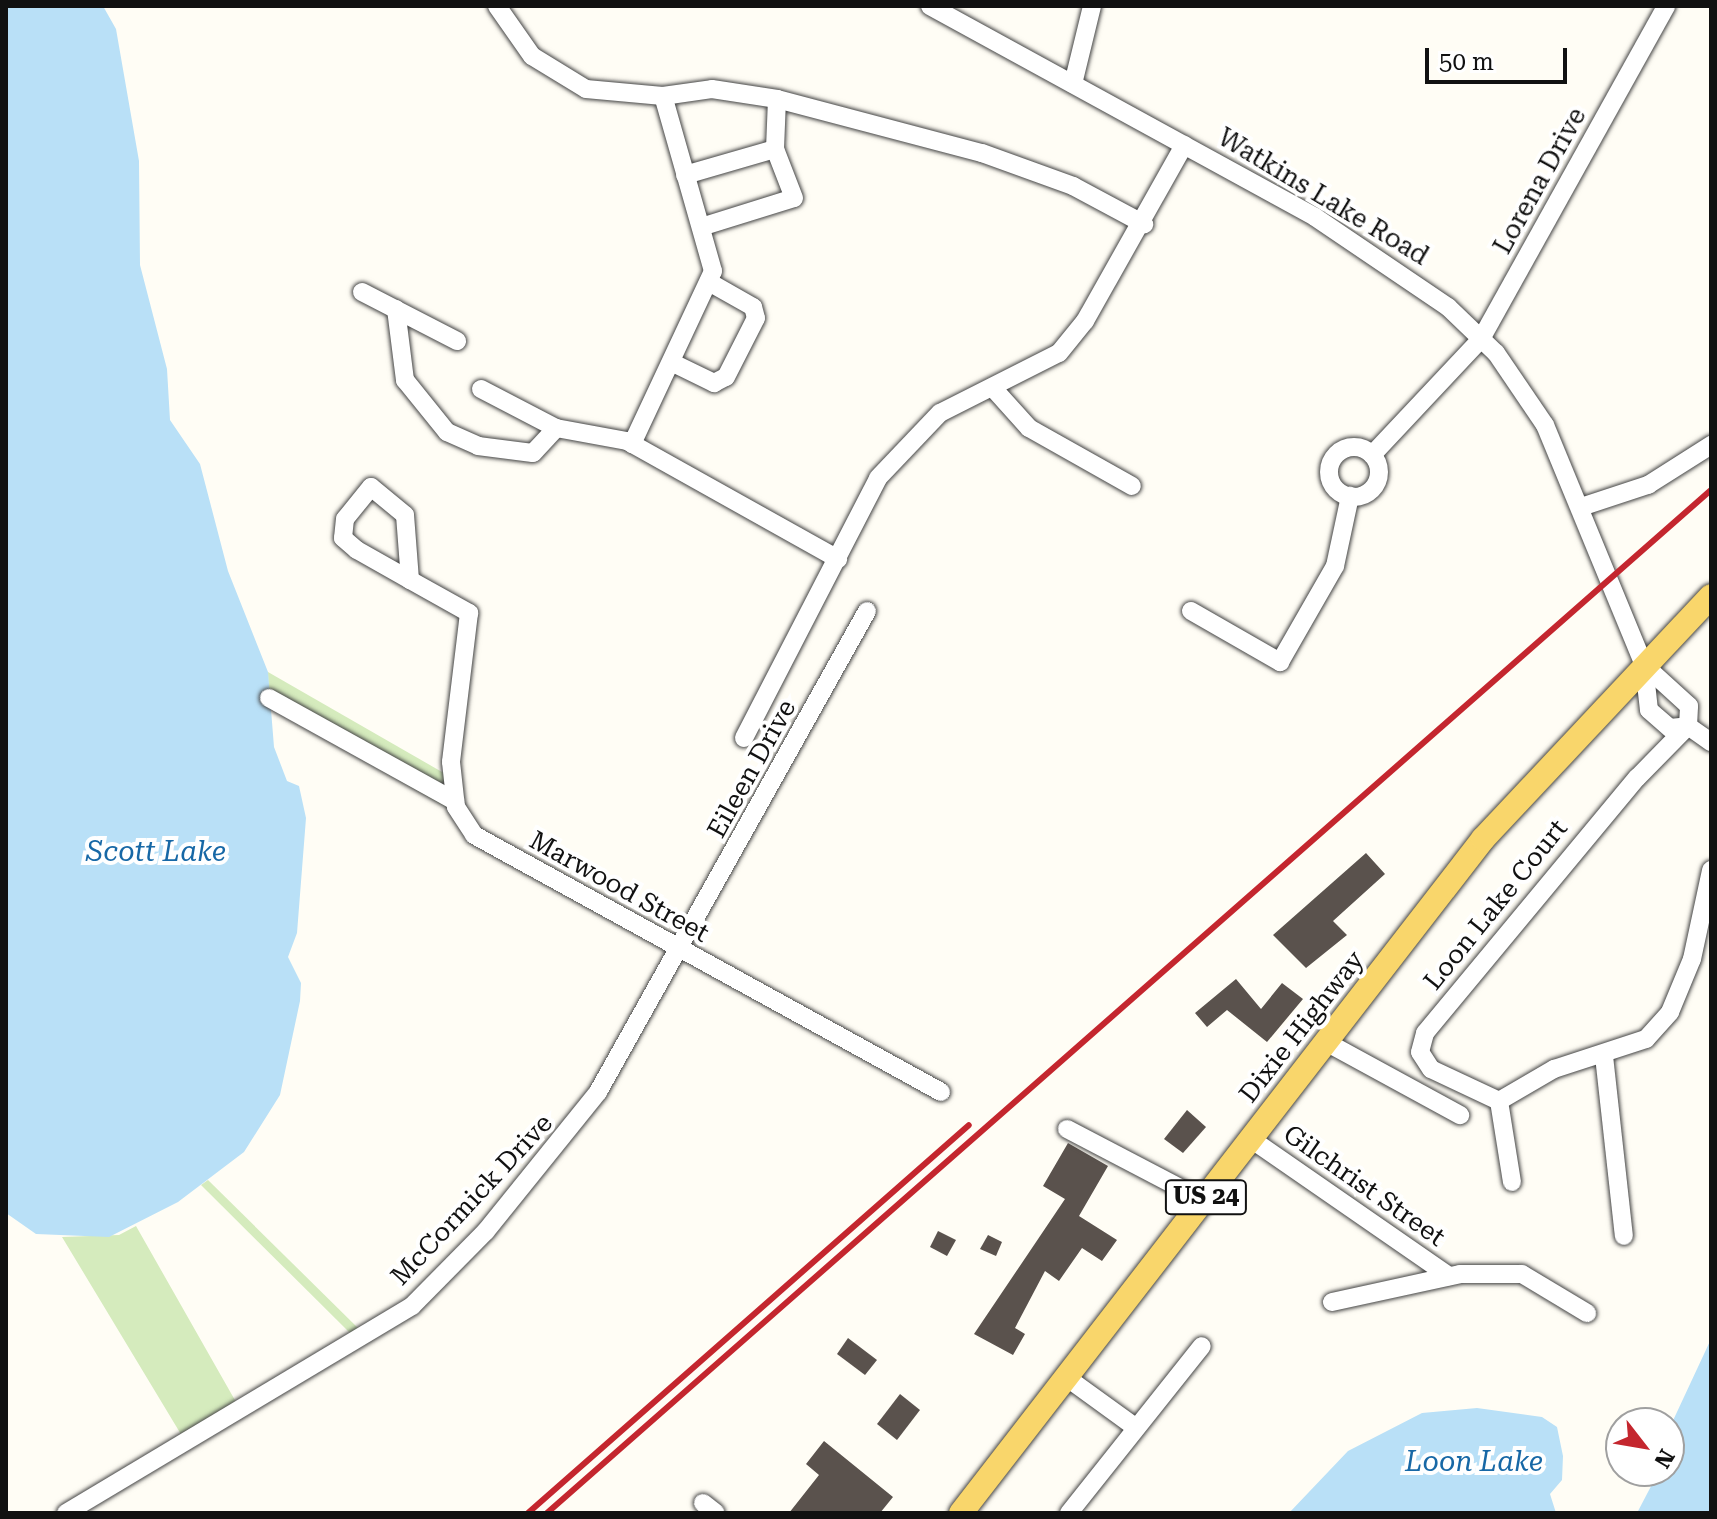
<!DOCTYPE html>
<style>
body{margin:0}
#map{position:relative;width:1717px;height:1519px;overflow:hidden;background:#fffdf5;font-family:"Roboto Serif",serif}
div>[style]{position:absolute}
.green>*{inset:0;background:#d5ebbd}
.water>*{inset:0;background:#b9e0f7}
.building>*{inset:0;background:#5a524d}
.roads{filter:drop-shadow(0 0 2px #444) drop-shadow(0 0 2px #444)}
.minor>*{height:18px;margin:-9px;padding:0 9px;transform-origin:9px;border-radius:9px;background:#fff}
.minor>.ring{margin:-9px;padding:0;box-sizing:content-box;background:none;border:18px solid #fff;border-radius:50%}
.major>*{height:24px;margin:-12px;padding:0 12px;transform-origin:12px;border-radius:12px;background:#f9d66b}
.rail>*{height:6px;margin:-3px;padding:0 3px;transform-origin:3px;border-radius:3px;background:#c4262e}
span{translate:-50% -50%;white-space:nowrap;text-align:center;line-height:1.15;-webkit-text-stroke:8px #fff;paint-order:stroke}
.shield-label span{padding:2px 6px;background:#fff;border:2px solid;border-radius:6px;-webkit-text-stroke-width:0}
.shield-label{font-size:24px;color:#111;font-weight:700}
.street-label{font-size:26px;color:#111}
.water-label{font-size:28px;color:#1768a6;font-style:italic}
.frame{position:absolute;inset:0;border:8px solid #111;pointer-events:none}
.north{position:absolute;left:1605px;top:1407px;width:80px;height:80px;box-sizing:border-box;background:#fff;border:2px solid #a0a0a0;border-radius:50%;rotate:121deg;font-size:22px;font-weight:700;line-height:32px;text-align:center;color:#111}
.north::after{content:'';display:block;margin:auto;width:28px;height:36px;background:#c4262e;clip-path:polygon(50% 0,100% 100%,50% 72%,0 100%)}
.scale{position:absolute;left:1425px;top:48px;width:142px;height:36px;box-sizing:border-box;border:4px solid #111;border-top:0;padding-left:10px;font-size:24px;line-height:28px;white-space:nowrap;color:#111;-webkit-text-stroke:6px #fff;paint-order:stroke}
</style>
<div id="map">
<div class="green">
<i style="clip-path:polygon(268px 672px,449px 776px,453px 811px,269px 707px)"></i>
<i style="clip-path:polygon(208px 1180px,359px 1329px,350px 1333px,201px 1185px)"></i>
<i style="clip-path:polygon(136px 1226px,236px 1402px,182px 1436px,62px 1237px,119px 1235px)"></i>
</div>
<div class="water">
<i style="clip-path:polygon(6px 6px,103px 6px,116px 29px,139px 161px,140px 265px,167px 369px,170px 420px,200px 464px,228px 571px,268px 672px,274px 747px,287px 781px,299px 786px,306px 818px,297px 933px,288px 957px,301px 983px,300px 1001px,280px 1095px,244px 1152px,178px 1202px,109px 1237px,36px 1234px,6px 1213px)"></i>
<i style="clip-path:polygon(1711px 1339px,1711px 1513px,1637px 1513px,1659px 1471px,1669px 1471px,1670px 1427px)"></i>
<i style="clip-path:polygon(1477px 1408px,1542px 1417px,1557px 1427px,1563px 1456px,1562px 1480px,1550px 1494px,1556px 1513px,1289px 1513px,1348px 1451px,1422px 1413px)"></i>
</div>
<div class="building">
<i style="clip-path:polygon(1366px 853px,1385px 874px,1333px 921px,1347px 935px,1306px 968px,1273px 935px)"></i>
<i style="clip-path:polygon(1236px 979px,1261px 1009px,1282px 983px,1303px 999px,1267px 1042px,1227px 1010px,1207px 1027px,1195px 1013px)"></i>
<i style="clip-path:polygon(1187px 1110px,1206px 1127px,1183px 1153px,1164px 1139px)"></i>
<i style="clip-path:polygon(1068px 1143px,1108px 1166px,1079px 1216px,1117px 1240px,1102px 1261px,1082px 1248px,1059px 1281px,1045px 1271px,1015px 1328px,1025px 1334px,1013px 1355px,974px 1334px,1065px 1199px,1043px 1186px)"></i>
<i style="clip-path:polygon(938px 1231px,956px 1240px,947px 1256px,930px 1247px)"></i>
<i style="clip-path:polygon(988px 1235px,1002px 1242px,996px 1256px,980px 1249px)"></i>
<i style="clip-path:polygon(848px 1338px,877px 1360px,865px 1375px,837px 1354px)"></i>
<i style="clip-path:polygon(900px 1394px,920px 1410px,897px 1440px,877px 1424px)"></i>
<i style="clip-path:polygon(824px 1441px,893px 1497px,880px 1513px,789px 1513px,819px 1475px,806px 1464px)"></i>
</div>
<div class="roads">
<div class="minor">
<i style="left:497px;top:6px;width:61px;rotate:55deg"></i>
<i style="left:532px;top:56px;width:63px;rotate:31.4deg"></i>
<i style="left:586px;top:89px;width:77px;rotate:5.2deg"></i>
<i style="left:663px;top:96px;width:49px;rotate:-8.1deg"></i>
<i style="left:712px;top:89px;width:66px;rotate:8.7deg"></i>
<i style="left:777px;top:99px;width:212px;rotate:14.8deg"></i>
<i style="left:982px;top:153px;width:97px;rotate:19.9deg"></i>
<i style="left:1073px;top:186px;width:81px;rotate:28.2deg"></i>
<i style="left:930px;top:6px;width:439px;rotate:28.7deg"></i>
<i style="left:1315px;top:217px;width:161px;rotate:34.1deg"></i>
<i style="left:1448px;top:307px;width:66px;rotate:43.8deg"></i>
<i style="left:1496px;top:353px;width:87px;rotate:55.8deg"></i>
<i style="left:1545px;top:425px;width:260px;rotate:67.6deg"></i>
<i style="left:1644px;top:665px;width:45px;rotate:83.7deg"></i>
<i style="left:1649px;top:710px;width:28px;rotate:41deg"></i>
<i style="left:1670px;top:728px;width:18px;rotate:-6deg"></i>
<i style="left:1688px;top:726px;width:20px;rotate:-87deg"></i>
<i style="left:1689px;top:706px;width:61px;rotate:-137.7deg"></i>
<i style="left:1073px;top:84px;width:80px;rotate:-76.3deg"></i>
<i style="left:685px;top:175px;width:94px;rotate:-16.1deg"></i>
<i style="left:775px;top:149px;width:50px;rotate:-87.7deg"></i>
<i style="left:701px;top:227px;width:97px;rotate:-17.3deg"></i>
<i style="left:794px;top:198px;width:53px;rotate:-111.2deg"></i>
<i style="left:362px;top:292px;width:107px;rotate:27.3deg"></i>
<i style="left:396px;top:309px;width:72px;rotate:82.8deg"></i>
<i style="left:405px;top:380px;width:67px;rotate:51.1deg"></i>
<i style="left:447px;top:432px;width:34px;rotate:24deg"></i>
<i style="left:478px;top:446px;width:55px;rotate:7.3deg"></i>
<i style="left:533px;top:453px;width:34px;rotate:-47deg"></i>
<i style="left:673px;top:363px;width:46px;rotate:26deg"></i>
<i style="left:714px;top:383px;width:13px;rotate:-27deg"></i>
<i style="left:726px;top:377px;width:66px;rotate:-63deg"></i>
<i style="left:756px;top:318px;width:11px;rotate:-105deg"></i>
<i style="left:753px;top:307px;width:51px;rotate:-150.4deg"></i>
<i style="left:993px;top:388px;width:54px;rotate:48deg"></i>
<i style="left:1029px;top:428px;width:118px;rotate:29.4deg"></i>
<i style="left:481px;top:389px;width:85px;rotate:27.5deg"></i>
<i style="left:556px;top:428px;width:72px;rotate:10.4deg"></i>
<i style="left:627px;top:441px;width:242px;rotate:29.2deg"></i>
<i style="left:632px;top:444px;width:191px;rotate:-64.9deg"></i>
<i style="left:713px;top:271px;width:182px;rotate:-105.9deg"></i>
<i class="ring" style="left:1329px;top:447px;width:32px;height:32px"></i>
<i style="left:1372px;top:455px;width:159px;rotate:-46.8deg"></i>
<i style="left:1481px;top:339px;width:381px;rotate:-60.9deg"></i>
<i style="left:1581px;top:507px;width:71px;rotate:-18.2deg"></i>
<i style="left:1648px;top:485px;width:75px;rotate:-32.4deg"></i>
<i style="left:410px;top:580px;width:65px;rotate:-94.4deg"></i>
<i style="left:405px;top:515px;width:44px;rotate:-140.5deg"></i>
<i style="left:371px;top:487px;width:41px;rotate:129.1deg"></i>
<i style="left:345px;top:519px;width:19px;rotate:96deg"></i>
<i style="left:343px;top:538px;width:18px;rotate:41deg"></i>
<i style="left:357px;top:550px;width:61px;rotate:29.5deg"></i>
<i style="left:410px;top:580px;width:68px;rotate:29.2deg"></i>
<i style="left:469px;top:613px;width:150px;rotate:96.9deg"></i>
<i style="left:451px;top:762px;width:45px;rotate:83.7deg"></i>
<i style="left:456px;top:807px;width:33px;rotate:57deg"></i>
<i style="left:474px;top:835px;width:533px;rotate:28.82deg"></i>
<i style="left:1191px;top:611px;width:103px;rotate:29.8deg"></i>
<i style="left:1280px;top:662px;width:111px;rotate:-60.2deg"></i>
<i style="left:1335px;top:566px;width:72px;rotate:-77.9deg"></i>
<i style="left:269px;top:698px;width:213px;rotate:29deg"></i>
<i style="left:744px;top:738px;width:292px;rotate:-62.7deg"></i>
<i style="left:878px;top:478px;width:90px;rotate:-46.4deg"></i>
<i style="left:940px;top:413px;width:133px;rotate:-26.8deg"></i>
<i style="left:1059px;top:353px;width:41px;rotate:-50.9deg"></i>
<i style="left:1085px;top:321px;width:202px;rotate:-60.6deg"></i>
<i style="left:1326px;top:1042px;width:153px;rotate:28.6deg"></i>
<i style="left:1604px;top:1056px;width:181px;rotate:83.7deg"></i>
<i style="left:1499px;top:1101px;width:75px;rotate:-154.8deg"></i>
<i style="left:1431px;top:1069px;width:20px;rotate:-123deg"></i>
<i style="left:1420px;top:1052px;width:20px;rotate:-75deg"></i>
<i style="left:1425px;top:1033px;width:332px;rotate:-50.3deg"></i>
<i style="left:1637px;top:778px;width:73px;rotate:-45.6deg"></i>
<i style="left:1688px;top:726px;width:28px;rotate:35deg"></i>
<i style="left:1499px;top:1101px;width:64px;rotate:-30.2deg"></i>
<i style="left:1554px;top:1069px;width:97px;rotate:-18.1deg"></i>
<i style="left:1646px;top:1039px;width:36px;rotate:-48deg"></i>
<i style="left:1670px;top:1012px;width:57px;rotate:-67.5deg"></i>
<i style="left:1692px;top:959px;width:91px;rotate:-77.9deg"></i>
<i style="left:1499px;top:1101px;width:82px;rotate:80.9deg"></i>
<i style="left:1067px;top:1129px;width:153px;rotate:27.6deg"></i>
<i style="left:1251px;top:1139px;width:241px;rotate:34.7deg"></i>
<i style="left:1332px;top:1302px;width:131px;rotate:-12.3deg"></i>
<i style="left:1460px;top:1274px;width:62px"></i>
<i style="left:1522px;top:1274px;width:76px;rotate:31deg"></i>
<i style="left:1066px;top:1377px;width:85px;rotate:35.9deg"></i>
<i style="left:703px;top:1503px;width:16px;rotate:38deg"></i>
<i style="left:66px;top:1513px;width:403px;rotate:-30.9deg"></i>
<i style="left:412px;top:1306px;width:105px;rotate:-45.4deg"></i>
<i style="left:486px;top:1231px;width:179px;rotate:-51.1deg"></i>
<i style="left:598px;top:1092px;width:551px;rotate:-60.78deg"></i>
<i style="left:1069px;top:1513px;width:213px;rotate:-51.5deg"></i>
</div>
<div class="major">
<i style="left:961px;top:1513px;width:853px;rotate:-52.24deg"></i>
<i style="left:1483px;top:839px;width:333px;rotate:-46.8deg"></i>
</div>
</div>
<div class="rail">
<i style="left:528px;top:1513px;width:587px;rotate:-41.34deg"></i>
<i style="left:547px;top:1513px;width:1550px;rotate:-41.31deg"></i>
</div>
<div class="shield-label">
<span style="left:1206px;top:1197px">US 24</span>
</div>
<div class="street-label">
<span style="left:1540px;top:181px;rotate:-61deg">Lorena Drive</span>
<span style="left:1323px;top:197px;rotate:31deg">Watkins Lake Road</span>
<span style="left:752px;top:769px;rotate:-61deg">Eileen Drive</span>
<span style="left:619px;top:887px;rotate:29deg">Marwood Street</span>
<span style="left:1496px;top:905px;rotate:-51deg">Loon Lake Court</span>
<span style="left:1302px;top:1027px;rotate:-52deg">Dixie Highway</span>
<span style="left:1364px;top:1186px;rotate:35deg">Gilchrist Street</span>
<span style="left:472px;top:1200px;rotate:-47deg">McCormick Drive</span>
</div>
<div class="water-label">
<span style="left:156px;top:852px">Scott Lake</span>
<span style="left:1474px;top:1462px">Loon Lake</span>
</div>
<div class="frame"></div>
<div class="north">N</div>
<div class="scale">50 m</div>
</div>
